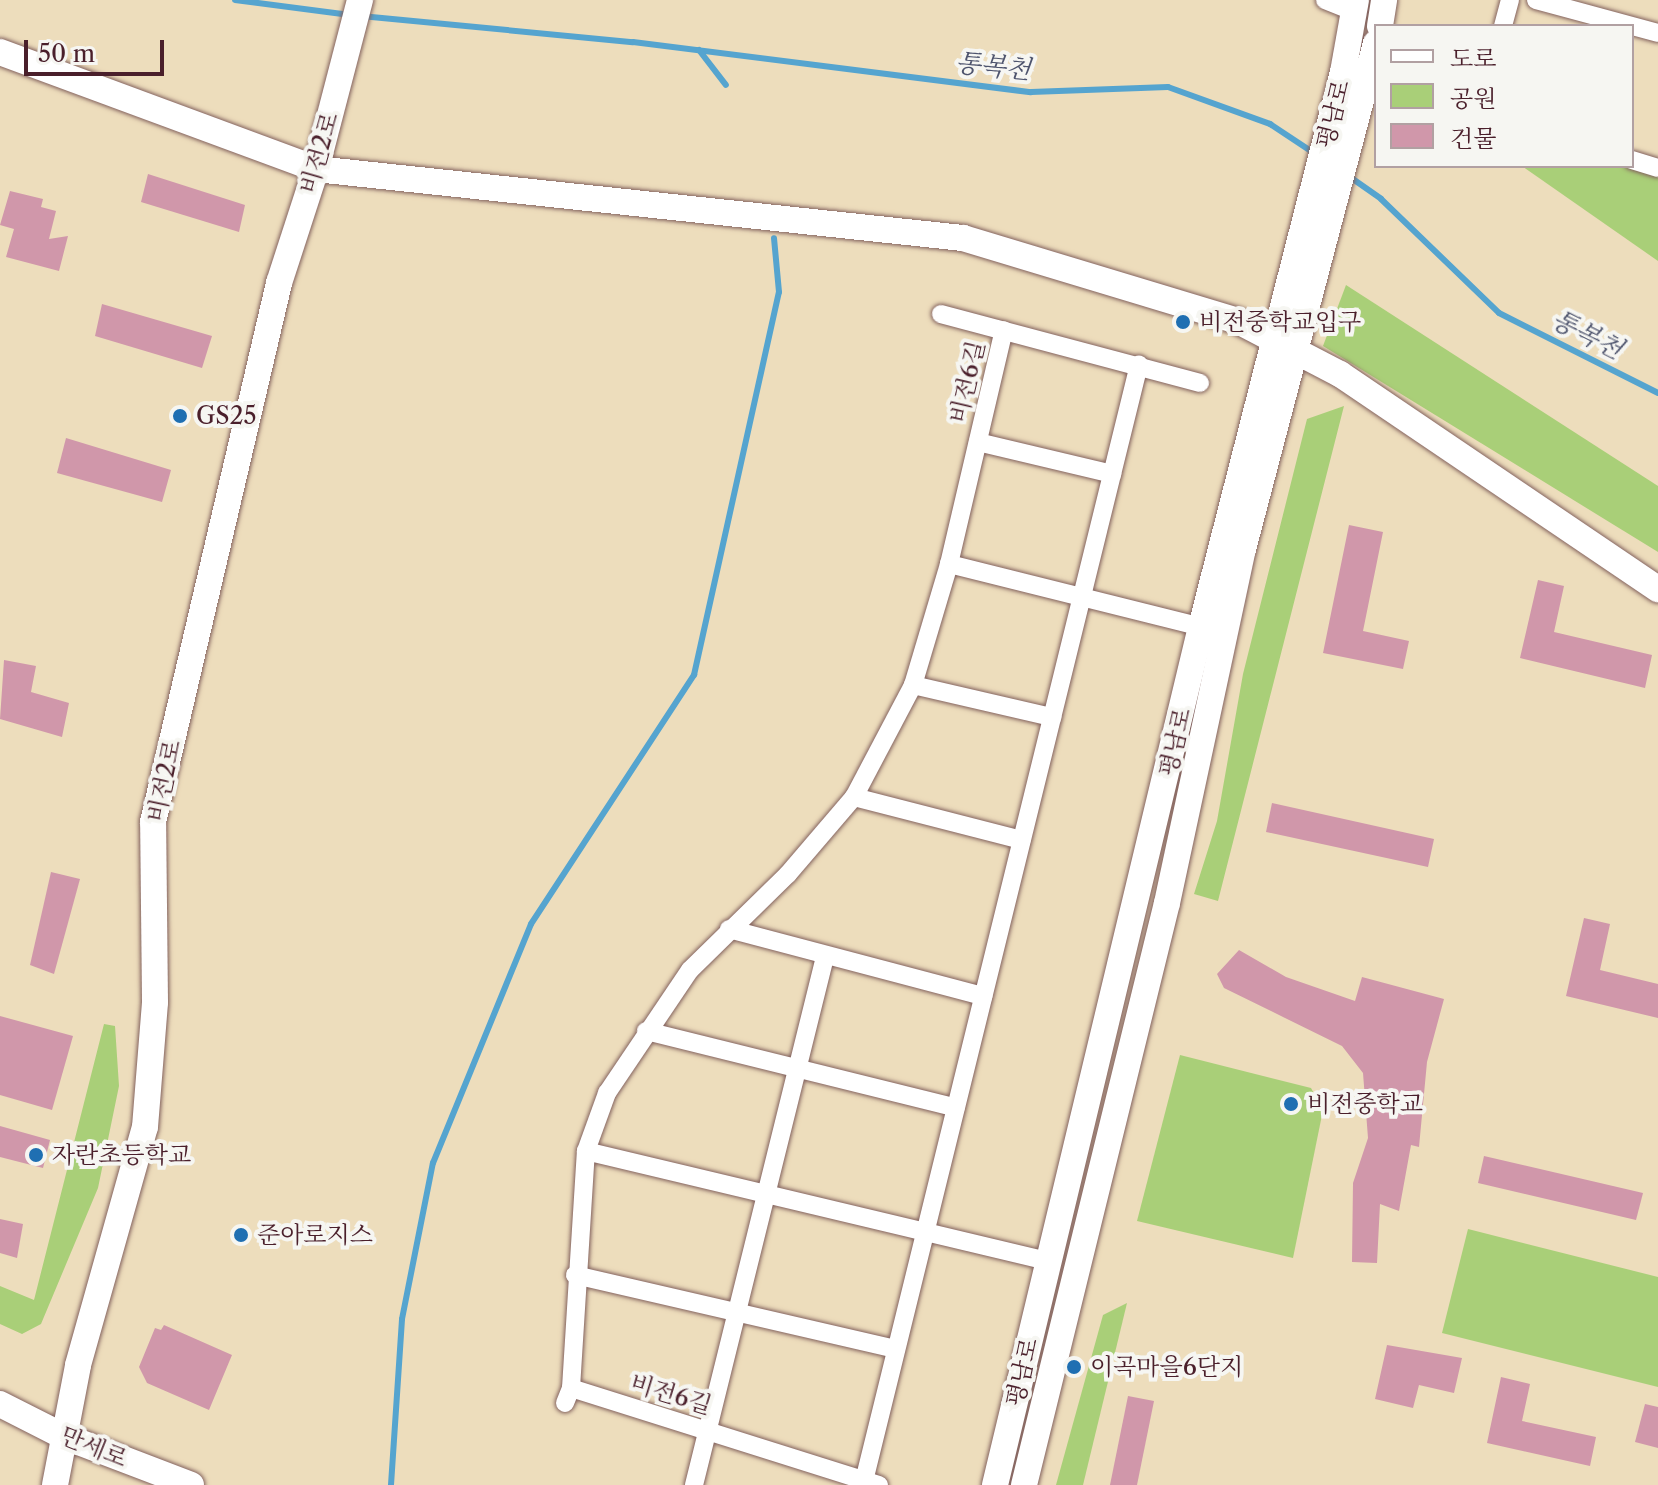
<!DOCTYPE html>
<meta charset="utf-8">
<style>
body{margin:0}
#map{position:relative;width:1658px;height:1485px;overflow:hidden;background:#edddbc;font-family:"Libre Caslon Text","Noto Serif KR",serif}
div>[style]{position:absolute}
.green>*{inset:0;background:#a9cf78}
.stream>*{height:6px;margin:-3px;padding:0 3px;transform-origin:3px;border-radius:3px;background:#55a4cf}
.building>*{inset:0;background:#d097aa}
.roads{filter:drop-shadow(0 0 2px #83625e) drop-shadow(0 0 2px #83625e)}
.street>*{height:18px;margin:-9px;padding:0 9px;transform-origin:9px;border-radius:9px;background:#fff}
.secondary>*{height:26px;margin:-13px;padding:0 13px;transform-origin:13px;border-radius:13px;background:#fff}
.dots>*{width:22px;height:22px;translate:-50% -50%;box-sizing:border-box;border:4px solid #f6f6f2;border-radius:50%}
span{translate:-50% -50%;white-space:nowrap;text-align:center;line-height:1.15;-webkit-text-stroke:8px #f6f6f2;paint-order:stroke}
.street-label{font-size:24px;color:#4a1f2b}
.poi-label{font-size:24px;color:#4a1f2b}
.left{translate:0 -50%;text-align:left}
.water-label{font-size:26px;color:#4e546d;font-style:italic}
.legend{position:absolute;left:1374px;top:24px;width:260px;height:144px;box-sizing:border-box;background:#f6f6f2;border:2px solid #b1a0a2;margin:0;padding:10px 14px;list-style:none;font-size:24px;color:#4a1f2b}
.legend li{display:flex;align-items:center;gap:16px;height:40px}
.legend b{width:40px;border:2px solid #b1a0a2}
.scale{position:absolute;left:24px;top:40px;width:140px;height:36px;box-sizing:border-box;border:4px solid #4a1f2b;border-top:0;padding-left:10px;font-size:24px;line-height:28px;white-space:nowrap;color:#4a1f2b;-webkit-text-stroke:6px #f6f6f2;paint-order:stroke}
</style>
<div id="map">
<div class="green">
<i style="clip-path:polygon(1522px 166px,1632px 166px,1658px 172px,1658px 261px)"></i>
<i style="clip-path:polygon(1346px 285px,1658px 486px,1658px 552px,1323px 346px)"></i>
<i style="clip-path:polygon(1344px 406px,1218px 901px,1194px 894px,1217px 821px,1243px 674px,1307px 419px)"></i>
<i style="clip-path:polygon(104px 1024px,115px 1026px,119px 1086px,98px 1188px,41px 1324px,22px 1334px,0 1324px,0 1286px,34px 1300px)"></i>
<i style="clip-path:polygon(1180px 1055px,1311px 1088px,1323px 1110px,1293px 1258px,1137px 1221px)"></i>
<i style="clip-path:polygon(1468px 1229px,1658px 1277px,1658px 1387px,1442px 1333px)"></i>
<i style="clip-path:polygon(1127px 1303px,1083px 1485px,1056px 1485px,1103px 1315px)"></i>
</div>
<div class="stream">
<i style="left:235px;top:0;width:116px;rotate:7.4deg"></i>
<i style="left:361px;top:16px;width:273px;rotate:5.5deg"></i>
<i style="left:633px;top:42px;width:401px;rotate:7.2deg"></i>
<i style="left:1031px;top:92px;width:137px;rotate:-2.1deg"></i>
<i style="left:1168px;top:87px;width:109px;rotate:19.9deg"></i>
<i style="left:1270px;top:124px;width:53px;rotate:33.4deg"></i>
<i style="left:699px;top:50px;width:44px;rotate:52.4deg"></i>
<i style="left:1350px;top:177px;width:38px;rotate:35deg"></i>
<i style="left:1381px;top:199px;width:164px;rotate:44deg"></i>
<i style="left:1499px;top:313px;width:178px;rotate:26.7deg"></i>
<i style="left:391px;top:1485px;width:166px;rotate:-86.2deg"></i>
<i style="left:402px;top:1319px;width:159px;rotate:-78.8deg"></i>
<i style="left:433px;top:1163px;width:258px;rotate:-67.7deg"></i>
<i style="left:531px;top:924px;width:298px;rotate:-56.8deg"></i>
<i style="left:694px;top:675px;width:392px;rotate:-77.5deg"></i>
<i style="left:779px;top:292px;width:54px;rotate:-95.3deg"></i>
</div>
<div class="building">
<i style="clip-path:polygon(148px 174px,245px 205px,239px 232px,141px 202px)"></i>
<i style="clip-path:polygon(10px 191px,43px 199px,41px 207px,56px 211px,49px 239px,68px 236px,59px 271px,6px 257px,14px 229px,0 225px)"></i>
<i style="clip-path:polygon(102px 304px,212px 336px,202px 368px,95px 336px)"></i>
<i style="clip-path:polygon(66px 438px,171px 470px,162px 502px,57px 473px)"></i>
<i style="clip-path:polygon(1349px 525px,1383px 532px,1363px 631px,1409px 641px,1403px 669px,1323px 653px)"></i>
<i style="clip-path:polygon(1538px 580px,1564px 586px,1554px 632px,1652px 655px,1645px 688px,1520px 658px)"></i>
<i style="clip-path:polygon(4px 660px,36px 666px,31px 692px,69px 703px,62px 737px,0 719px)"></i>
<i style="clip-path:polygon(1272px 803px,1434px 839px,1428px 867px,1266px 832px)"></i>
<i style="clip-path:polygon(51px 872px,80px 879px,54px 974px,30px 965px)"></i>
<i style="clip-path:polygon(1584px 918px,1610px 924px,1600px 970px,1658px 984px,1658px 1018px,1566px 996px)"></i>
<i style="clip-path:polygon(1239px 950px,1286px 977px,1355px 1001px,1362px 977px,1444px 999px,1427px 1062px,1419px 1147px,1411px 1145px,1399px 1211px,1380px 1204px,1377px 1263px,1352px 1262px,1353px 1183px,1368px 1138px,1363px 1073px,1342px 1046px,1224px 988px,1217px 974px)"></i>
<i style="clip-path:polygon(0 1016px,73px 1036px,52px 1110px,0 1095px)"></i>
<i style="clip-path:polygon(0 1126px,50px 1140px,43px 1168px,0 1157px)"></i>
<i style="clip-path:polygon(1484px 1156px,1643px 1193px,1636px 1220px,1478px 1183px)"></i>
<i style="clip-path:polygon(0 1219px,23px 1224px,17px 1258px,0 1253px)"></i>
<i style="clip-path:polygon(164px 1325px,232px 1355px,209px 1410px,147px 1383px,139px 1367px,155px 1328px,161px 1330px)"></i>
<i style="clip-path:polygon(1387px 1345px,1462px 1358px,1454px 1393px,1419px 1385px,1413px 1408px,1375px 1399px)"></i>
<i style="clip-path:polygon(1501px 1377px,1530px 1384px,1522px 1421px,1596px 1437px,1590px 1466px,1487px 1443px)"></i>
<i style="clip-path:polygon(1128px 1396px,1154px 1401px,1137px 1485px,1110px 1485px)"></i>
<i style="clip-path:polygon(1645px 1404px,1658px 1407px,1658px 1448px,1635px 1442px)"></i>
</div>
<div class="roads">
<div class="street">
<i style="left:1325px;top:0;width:31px;rotate:22deg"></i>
<i style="left:1536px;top:0;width:126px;rotate:15.1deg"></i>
<i style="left:1503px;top:26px;width:27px;rotate:-75deg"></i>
<i style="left:1632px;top:160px;width:27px;rotate:17deg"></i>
<i style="left:941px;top:314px;width:268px;rotate:14.9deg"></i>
<i style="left:978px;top:442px;width:138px;rotate:13.4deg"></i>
<i style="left:949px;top:564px;width:269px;rotate:14deg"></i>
<i style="left:913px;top:685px;width:143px;rotate:13deg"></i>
<i style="left:854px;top:797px;width:173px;rotate:14.4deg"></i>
<i style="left:729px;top:929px;width:263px;rotate:14.8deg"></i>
<i style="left:646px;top:1031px;width:319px;rotate:13.9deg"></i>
<i style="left:586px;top:1151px;width:475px;rotate:13.4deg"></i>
<i style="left:575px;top:1275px;width:329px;rotate:13deg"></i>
<i style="left:571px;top:1388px;width:323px;rotate:17.5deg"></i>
<i style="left:565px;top:1403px;width:16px;rotate:-68deg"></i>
<i style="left:571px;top:1388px;width:237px;rotate:-86.4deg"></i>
<i style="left:586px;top:1151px;width:62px;rotate:-70.1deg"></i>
<i style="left:607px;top:1093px;width:148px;rotate:-56deg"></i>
<i style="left:690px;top:970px;width:137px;rotate:-44.4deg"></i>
<i style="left:788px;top:874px;width:101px;rotate:-49.4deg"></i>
<i style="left:854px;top:797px;width:127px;rotate:-62.2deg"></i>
<i style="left:913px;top:685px;width:126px;rotate:-73.4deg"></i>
<i style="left:949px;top:564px;width:240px;rotate:-76.8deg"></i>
<i style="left:694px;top:1485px;width:544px;rotate:-76.07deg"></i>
<i style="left:863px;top:1485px;width:1154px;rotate:-76.16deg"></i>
</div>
<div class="secondary">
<i style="left:1380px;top:26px;width:26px;rotate:-81deg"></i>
<i style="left:0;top:52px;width:337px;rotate:20.3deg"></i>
<i style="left:316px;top:169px;width:651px;rotate:6.09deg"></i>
<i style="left:963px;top:238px;width:287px;rotate:16.8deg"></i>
<i style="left:1238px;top:321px;width:115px;rotate:27.5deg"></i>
<i style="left:1340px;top:374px;width:384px;rotate:34.1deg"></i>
<i style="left:0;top:1404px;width:71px;rotate:26.9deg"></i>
<i style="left:63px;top:1436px;width:137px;rotate:20.9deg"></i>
<i style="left:55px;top:1485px;width:122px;rotate:-79.1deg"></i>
<i style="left:78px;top:1365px;width:247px;rotate:-74.3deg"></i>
<i style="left:145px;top:1127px;width:125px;rotate:-85.4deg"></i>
<i style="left:155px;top:1002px;width:180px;rotate:-90.6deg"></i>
<i style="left:153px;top:822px;width:554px;rotate:-76.84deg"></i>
<i style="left:279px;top:283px;width:120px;rotate:-72deg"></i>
<i style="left:316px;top:169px;width:175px;rotate:-75.4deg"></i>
<i style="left:995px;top:1485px;width:882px;rotate:-76.5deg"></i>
<i style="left:1201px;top:627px;width:573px;rotate:-75.65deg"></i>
<i style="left:1343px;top:72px;width:73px;rotate:-79.8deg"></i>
<i style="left:1024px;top:1485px;width:599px;rotate:-76.2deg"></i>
<i style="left:1167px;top:903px;width:362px;rotate:-77.9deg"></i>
<i style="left:1243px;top:549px;width:523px;rotate:-75.27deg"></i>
</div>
</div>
<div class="dots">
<i style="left:1183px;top:322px;background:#1f6fb2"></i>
<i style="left:180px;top:416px;background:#1f6fb2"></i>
<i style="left:1291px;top:1104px;background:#1f6fb2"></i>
<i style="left:36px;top:1155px;background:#1f6fb2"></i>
<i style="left:241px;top:1235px;background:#1f6fb2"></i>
<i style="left:1074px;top:1367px;background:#1f6fb2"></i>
</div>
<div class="street-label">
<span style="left:1333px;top:114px;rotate:-76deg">평남로</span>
<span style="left:319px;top:153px;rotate:-74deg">비전2로</span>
<span style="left:967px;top:382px;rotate:-77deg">비전6길</span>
<span style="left:1175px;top:742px;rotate:-77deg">평남로</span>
<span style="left:164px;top:781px;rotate:-78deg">비전2로</span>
<span style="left:1022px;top:1372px;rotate:-77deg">평남로</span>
<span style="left:671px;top:1394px;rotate:17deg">비전6길</span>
<span style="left:94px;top:1447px;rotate:22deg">만세로</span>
</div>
<div class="poi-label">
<span class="left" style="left:1199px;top:322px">비전중학교입구</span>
<span class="left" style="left:196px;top:416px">GS25</span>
<span class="left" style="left:1307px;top:1104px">비전중학교</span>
<span class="left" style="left:52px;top:1155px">자란초등학교</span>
<span class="left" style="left:257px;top:1235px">준아로지스</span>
<span class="left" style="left:1090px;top:1367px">이곡마을6단지</span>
</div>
<div class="water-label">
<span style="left:993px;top:67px;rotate:6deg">통복천</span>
<span style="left:1587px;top:335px;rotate:27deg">통복천</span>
</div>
<ul class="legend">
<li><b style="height:10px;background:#fff"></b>도로</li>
<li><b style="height:22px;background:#a9cf78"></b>공원</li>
<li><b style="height:22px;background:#d097aa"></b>건물</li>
</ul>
<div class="scale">50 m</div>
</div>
